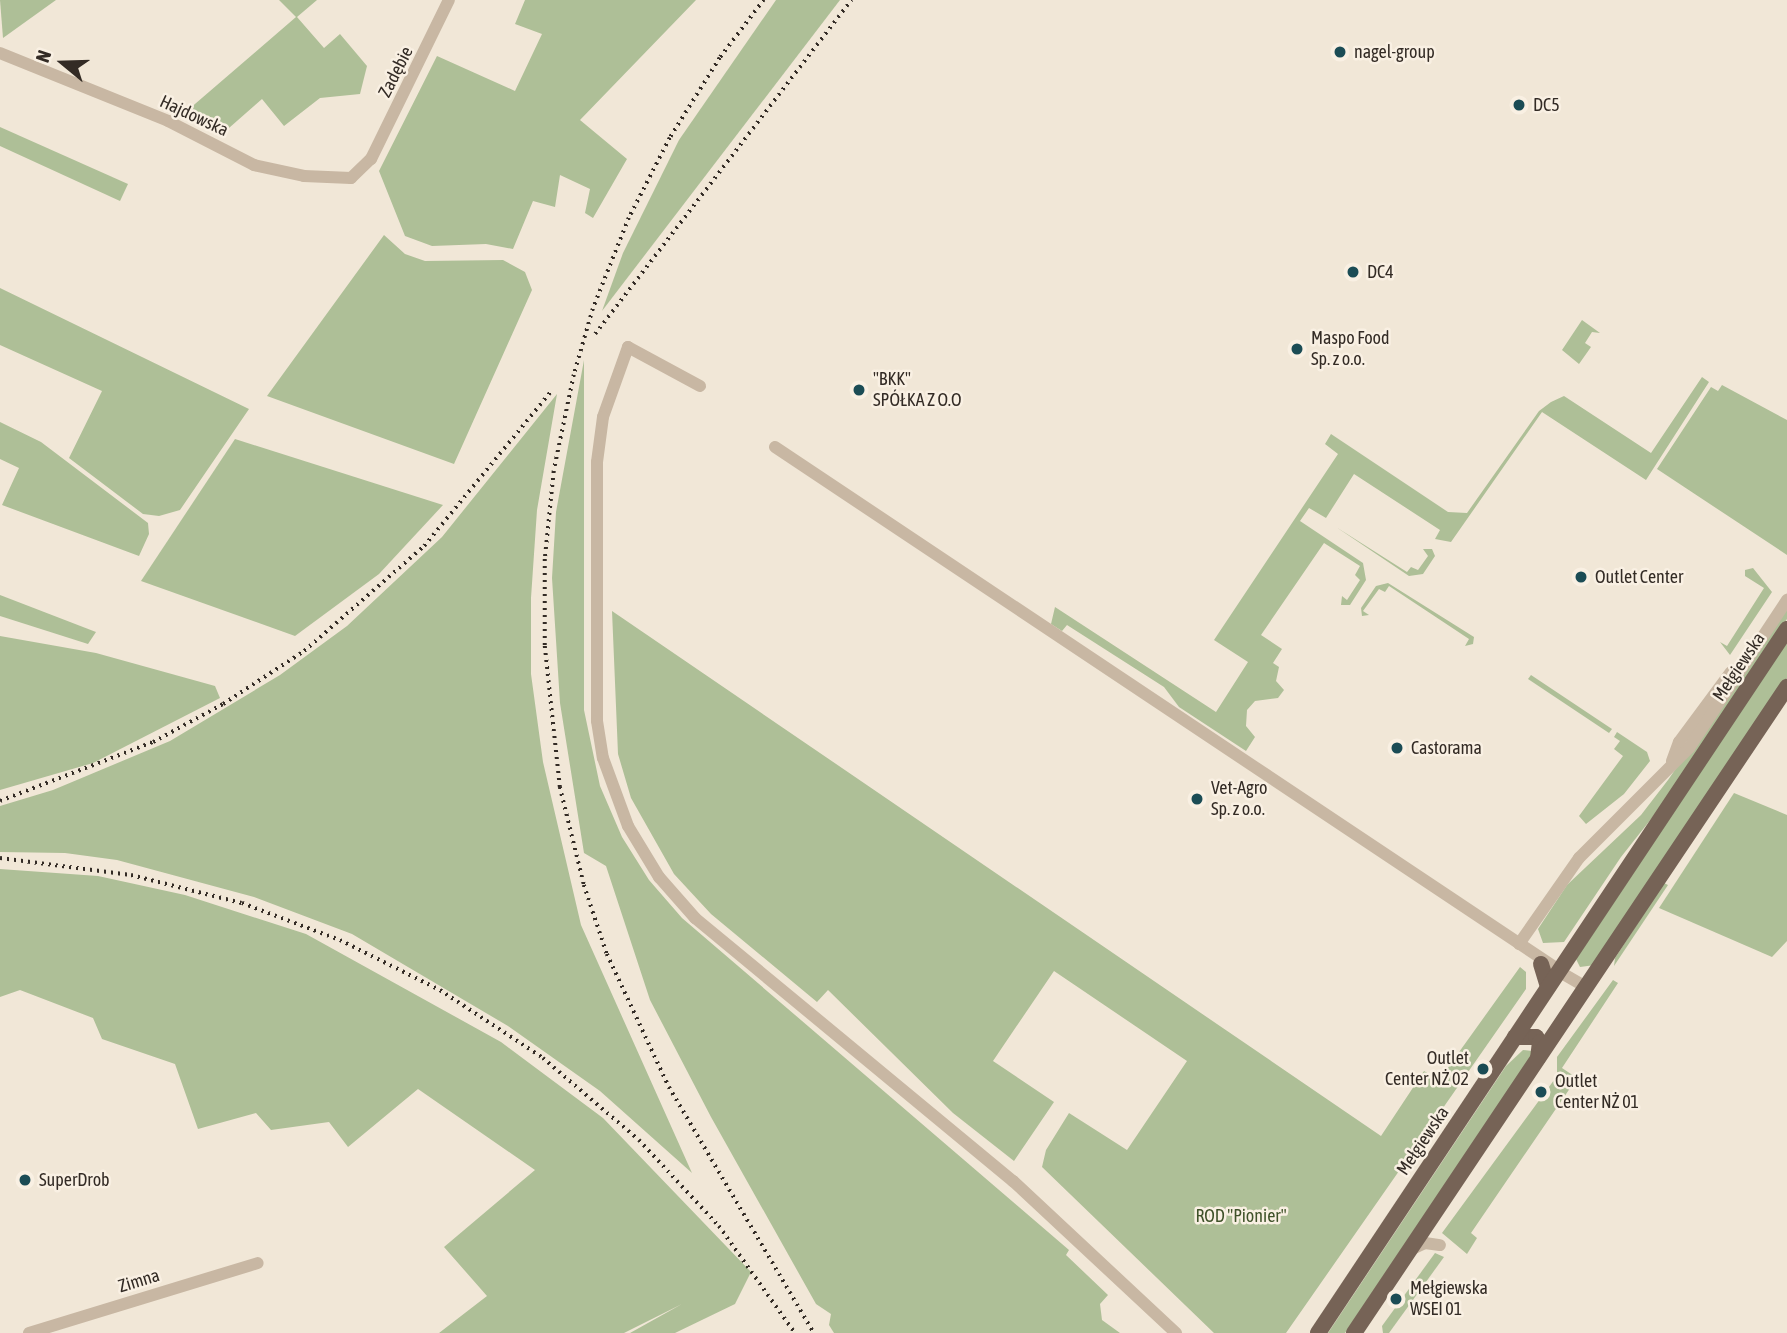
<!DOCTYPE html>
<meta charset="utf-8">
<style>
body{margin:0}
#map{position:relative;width:1787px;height:1333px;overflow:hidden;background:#f1e7d7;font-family:"Asap Condensed",sans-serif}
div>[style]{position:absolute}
.green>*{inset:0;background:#aebf97}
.minor>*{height:12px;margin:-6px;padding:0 6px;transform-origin:6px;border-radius:6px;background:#c8b7a3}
.major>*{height:16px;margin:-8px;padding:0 8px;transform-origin:8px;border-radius:8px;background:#766356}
.rail>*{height:3.5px;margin-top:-1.75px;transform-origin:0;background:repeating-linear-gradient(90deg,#332b25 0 2px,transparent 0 7px)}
.dots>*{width:19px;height:19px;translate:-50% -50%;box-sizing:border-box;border:4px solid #f9f0e3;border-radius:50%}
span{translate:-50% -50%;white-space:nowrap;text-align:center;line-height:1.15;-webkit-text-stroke:5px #f9f0e3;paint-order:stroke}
.poi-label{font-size:18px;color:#332b25}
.left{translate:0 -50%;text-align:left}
.right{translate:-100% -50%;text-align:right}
.street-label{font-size:18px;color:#332b25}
.park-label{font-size:18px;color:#3f5229}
.north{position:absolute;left:28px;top:28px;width:70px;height:70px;-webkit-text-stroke:5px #f9f0e3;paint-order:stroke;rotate:289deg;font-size:19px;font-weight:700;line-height:28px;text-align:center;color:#332b25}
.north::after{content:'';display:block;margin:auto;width:24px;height:32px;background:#332b25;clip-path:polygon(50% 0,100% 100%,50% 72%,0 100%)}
</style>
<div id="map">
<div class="green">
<i style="clip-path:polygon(0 0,56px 0,3px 38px)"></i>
<i style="clip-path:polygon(279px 0,317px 0,297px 17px,324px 48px,340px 34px,367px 66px,360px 94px,320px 98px,284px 126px,262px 99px,221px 135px,181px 116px,296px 17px)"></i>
<i style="clip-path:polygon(525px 0,696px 0,580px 120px,627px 159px,593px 218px,585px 213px,590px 189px,560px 175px,555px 207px,533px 201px,513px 249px,486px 244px,432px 246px,405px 236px,379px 171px,437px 56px,515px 91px,542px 34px,515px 24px)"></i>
<i style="clip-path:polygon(776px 0,840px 0,602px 311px,623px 253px,679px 140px)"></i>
<i style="clip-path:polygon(0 127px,128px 184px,120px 201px,0 146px)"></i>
<i style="clip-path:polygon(384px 235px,405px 254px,425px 261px,503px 260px,525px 272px,532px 290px,454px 464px,267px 396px)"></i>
<i style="clip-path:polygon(0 288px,249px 409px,180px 510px,159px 516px,143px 514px,69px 458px,102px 391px,0 345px)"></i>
<i style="clip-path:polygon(1582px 320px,1600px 333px,1592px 332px,1585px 343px,1591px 347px,1579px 364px,1562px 350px)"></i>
<i style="clip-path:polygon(584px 360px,584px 710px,600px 786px,622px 837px,649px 880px,682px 918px,1069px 1250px,1066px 1255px,1108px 1295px,1100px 1304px,1102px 1320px,1120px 1333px,834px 1333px,829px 1325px,831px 1314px,816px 1304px,711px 1117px,650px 1000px,606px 866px,584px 853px,560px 703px,552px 578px,556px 512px)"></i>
<i style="clip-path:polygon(1702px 377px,1709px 382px,1646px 480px,1542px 412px,1451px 542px,1435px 539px,1440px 530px,1354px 474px,1326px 518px,1309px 508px,1300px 521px,1363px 563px,1366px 580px,1350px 605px,1341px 605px,1342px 596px,1347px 600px,1360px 580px,1355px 575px,1360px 566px,1324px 543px,1261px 635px,1282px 649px,1273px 663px,1279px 667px,1276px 681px,1284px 690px,1278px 698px,1255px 701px,1247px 710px,1246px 726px,1255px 737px,1246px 751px,1179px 707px,1164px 687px,1067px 625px,1062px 631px,1051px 624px,1055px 607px,1216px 712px,1248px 662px,1214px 640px,1338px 454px,1325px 444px,1331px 434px,1448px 512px,1467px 513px,1539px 411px,1551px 402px,1564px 396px,1651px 453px)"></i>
<i style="clip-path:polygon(1722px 385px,1787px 420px,1787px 555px,1657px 469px,1711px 387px,1718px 391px)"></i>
<i style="clip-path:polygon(557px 394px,537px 510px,531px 598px,531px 674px,543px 762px,581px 925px,692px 1173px,600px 1091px,508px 1026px,352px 934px,254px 897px,117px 860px,65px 853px,0 852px,0 806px,53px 790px,170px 741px,280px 675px,347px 626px,442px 537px)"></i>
<i style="clip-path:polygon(0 422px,41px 442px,148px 523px,149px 534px,139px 556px,2px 505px,19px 468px,0 459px)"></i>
<i style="clip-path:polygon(235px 439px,443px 505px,379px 574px,295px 636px,141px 581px)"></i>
<i style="clip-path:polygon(1336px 527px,1407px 572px,1411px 567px,1418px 570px,1428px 556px,1423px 549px,1432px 549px,1435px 556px,1423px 574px,1409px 576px)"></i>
<i style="clip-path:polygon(1753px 568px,1772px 592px,1730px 655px,1720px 642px,1727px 646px,1764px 588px,1745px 576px,1745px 570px)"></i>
<i style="clip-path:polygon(1388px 583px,1474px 637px,1473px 644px,1465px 646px,1469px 639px,1389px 586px,1385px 592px,1379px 589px,1363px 611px,1369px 615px,1362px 616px,1361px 608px,1376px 586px)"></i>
<i style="clip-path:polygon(0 595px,96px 632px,88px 644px,0 616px)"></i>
<i style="clip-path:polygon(1787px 608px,1787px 619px,1670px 795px,1621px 857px,1564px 942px,1543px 943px,1538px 929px,1567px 885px,1641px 815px,1668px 780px)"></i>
<i style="clip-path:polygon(612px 611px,1381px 1136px,1424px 1071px,1439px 1080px,1520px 967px,1526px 972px,1526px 989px,1286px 1333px,1214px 1333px,1042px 1167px,1046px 1150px,1069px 1113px,1127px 1150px,1187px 1061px,1054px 971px,993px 1061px,1054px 1102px,1014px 1161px,953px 1113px,828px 990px,817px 1002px,711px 914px,674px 874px,631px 798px,618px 754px)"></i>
<i style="clip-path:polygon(0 636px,96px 653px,215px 686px,220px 698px,93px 763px,0 790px)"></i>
<i style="clip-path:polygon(1787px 641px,1787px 678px,1595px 965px,1580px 967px,1576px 959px)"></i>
<i style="clip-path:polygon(1531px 675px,1612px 729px,1609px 733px,1528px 679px)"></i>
<i style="clip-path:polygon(1617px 732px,1647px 752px,1650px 761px,1624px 794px,1586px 824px,1579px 816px,1623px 756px,1614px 749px,1620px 741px,1614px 737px)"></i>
<i style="clip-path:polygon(1734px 793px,1787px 815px,1787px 941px,1772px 957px,1659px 908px)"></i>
<i style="clip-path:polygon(0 869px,98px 876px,185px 895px,306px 934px,501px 1042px,603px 1118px,751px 1272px,735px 1304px,675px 1333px,630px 1333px,682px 1304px,624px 1333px,439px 1333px,487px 1296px,444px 1247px,535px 1170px,418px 1089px,348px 1147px,329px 1122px,271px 1130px,256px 1113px,198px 1129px,175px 1064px,102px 1039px,93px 1018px,20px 990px,0 997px)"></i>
<i style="clip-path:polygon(1664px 883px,1668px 885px,1614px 966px,1615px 958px)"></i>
<i style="clip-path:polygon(1613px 980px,1618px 983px,1562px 1068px,1577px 1078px,1471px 1233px,1477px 1238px,1467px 1254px,1442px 1233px,1557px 1076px,1557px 1057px)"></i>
<i style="clip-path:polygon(1523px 1050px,1532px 1051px,1531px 1056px,1345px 1333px,1328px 1333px,1506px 1066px)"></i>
<i style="clip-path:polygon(1435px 1253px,1444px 1257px,1389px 1333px,1383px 1333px,1382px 1326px)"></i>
</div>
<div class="minor">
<i style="left:0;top:53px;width:181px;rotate:22deg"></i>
<i style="left:168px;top:121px;width:97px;rotate:27.1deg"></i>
<i style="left:254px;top:165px;width:51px;rotate:12.4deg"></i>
<i style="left:304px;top:176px;width:47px;rotate:2.4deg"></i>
<i style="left:351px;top:178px;width:28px;rotate:-44deg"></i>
<i style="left:371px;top:159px;width:177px;rotate:-63.9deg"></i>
<i style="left:700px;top:386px;width:82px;rotate:-151.6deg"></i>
<i style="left:628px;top:347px;width:74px;rotate:109.7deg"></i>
<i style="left:603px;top:417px;width:45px;rotate:97.6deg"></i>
<i style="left:597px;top:462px;width:259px;rotate:90deg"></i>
<i style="left:597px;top:721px;width:37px;rotate:81deg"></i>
<i style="left:603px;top:758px;width:72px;rotate:69.8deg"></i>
<i style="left:628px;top:826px;width:60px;rotate:58.7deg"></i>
<i style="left:659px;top:877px;width:55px;rotate:48.7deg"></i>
<i style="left:695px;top:918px;width:413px;rotate:39.6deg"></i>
<i style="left:1013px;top:1181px;width:223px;rotate:43deg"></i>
<i style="left:775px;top:447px;width:942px;rotate:33.71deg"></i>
<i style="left:1672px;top:761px;width:20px;rotate:-70deg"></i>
<i style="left:1679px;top:742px;width:87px;rotate:-53.4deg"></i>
<i style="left:1519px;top:944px;width:105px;rotate:-55.1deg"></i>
<i style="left:1579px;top:858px;width:156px;rotate:-45deg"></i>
<i style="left:1689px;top:748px;width:178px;rotate:-56.5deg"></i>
<i style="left:1553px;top:968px;width:38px;rotate:30deg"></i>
<i style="left:1412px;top:1249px;width:14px;rotate:-25deg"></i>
<i style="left:1425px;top:1243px;width:15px;rotate:8deg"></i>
<i style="left:29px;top:1333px;width:239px;rotate:-17deg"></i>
</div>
<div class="major">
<i style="left:1541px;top:964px;width:24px;rotate:73deg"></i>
<i style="left:1515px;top:1037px;width:21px"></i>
<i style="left:1536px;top:1037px;width:6px;rotate:51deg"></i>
<i style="left:1540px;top:1042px;width:16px;rotate:97deg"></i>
<i style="left:1318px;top:1333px;width:846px;rotate:-56.33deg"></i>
<i style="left:1354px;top:1333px;width:778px;rotate:-56.17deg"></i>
</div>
<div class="rail">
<i style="left:764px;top:0;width:73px;rotate:127.2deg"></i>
<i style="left:720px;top:58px;width:94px;rotate:122deg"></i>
<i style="left:670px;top:138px;width:90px;rotate:117.1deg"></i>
<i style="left:629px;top:218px;width:98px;rotate:111.6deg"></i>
<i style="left:593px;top:309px;width:69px;rotate:106.1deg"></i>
<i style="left:574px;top:375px;width:98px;rotate:101.8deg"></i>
<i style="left:554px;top:471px;width:88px;rotate:95.8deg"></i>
<i style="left:545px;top:559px;width:87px;rotate:90deg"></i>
<i style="left:545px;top:646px;width:142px;rotate:83.9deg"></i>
<i style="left:560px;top:787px;width:101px;rotate:76.2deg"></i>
<i style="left:584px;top:885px;width:73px;rotate:71.6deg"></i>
<i style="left:607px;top:954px;width:147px;rotate:65deg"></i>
<i style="left:669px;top:1087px;width:286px;rotate:59.5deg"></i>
<i style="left:595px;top:334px;width:421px;rotate:-52.5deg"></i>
<i style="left:0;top:801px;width:164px;rotate:-21.1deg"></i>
<i style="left:153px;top:742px;width:80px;rotate:-28.5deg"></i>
<i style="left:223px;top:704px;width:97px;rotate:-33.2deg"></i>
<i style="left:304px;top:651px;width:159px;rotate:-41.2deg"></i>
<i style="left:424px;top:546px;width:202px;rotate:-50.6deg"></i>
<i style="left:0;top:858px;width:132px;rotate:7.4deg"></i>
<i style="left:131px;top:875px;width:114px;rotate:14.2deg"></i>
<i style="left:242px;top:903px;width:105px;rotate:20.7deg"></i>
<i style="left:340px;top:940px;width:112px;rotate:26.6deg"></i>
<i style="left:440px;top:990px;width:123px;rotate:33.4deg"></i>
<i style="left:543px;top:1058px;width:126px;rotate:40.5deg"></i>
<i style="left:639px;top:1140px;width:117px;rotate:47.1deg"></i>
<i style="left:719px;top:1226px;width:131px;rotate:54.6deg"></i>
</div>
<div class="dots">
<i style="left:1340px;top:52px;background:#1b4c55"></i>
<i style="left:1519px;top:105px;background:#1b4c55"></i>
<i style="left:1353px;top:272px;background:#1b4c55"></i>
<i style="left:1297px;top:349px;background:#1b4c55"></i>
<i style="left:859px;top:390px;background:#1b4c55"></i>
<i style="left:1581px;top:577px;background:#1b4c55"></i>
<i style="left:1397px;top:748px;background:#1b4c55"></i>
<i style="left:1197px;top:799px;background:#1b4c55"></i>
<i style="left:1483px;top:1069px;background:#1b4c55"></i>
<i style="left:1541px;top:1092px;background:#1b4c55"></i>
<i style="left:25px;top:1180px;background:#1b4c55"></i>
<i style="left:1396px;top:1299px;background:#1b4c55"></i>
</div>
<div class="poi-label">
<span class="left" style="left:1354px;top:52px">nagel-group</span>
<span class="left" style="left:1533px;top:105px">DC5</span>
<span class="left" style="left:1367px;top:272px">DC4</span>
<span class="left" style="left:1311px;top:349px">Maspo Food<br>Sp. z o.o.</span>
<span class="left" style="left:873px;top:390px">"BKK"<br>SPÓŁKA Z O.O</span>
<span class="left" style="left:1595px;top:577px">Outlet Center</span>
<span class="left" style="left:1411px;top:748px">Castorama</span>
<span class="left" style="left:1211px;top:799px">Vet-Agro<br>Sp. z o.o.</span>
<span class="right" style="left:1469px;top:1069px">Outlet<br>Center NŻ 02</span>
<span class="left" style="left:1555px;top:1092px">Outlet<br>Center NŻ 01</span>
<span class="left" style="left:39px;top:1180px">SuperDrob</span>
<span class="left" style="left:1410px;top:1299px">Mełgiewska<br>WSEI 01</span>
</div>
<div class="street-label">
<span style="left:396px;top:72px;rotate:-63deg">Zadębie</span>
<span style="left:194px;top:116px;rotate:25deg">Hajdowska</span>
<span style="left:1739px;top:667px;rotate:-56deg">Mełgiewska</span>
<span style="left:1423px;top:1141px;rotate:-56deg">Mełgiewska</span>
<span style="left:139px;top:1281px;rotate:-17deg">Zimna</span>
</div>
<div class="park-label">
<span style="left:1241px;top:1216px">ROD "Pionier"</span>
</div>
<div class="north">N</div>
</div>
